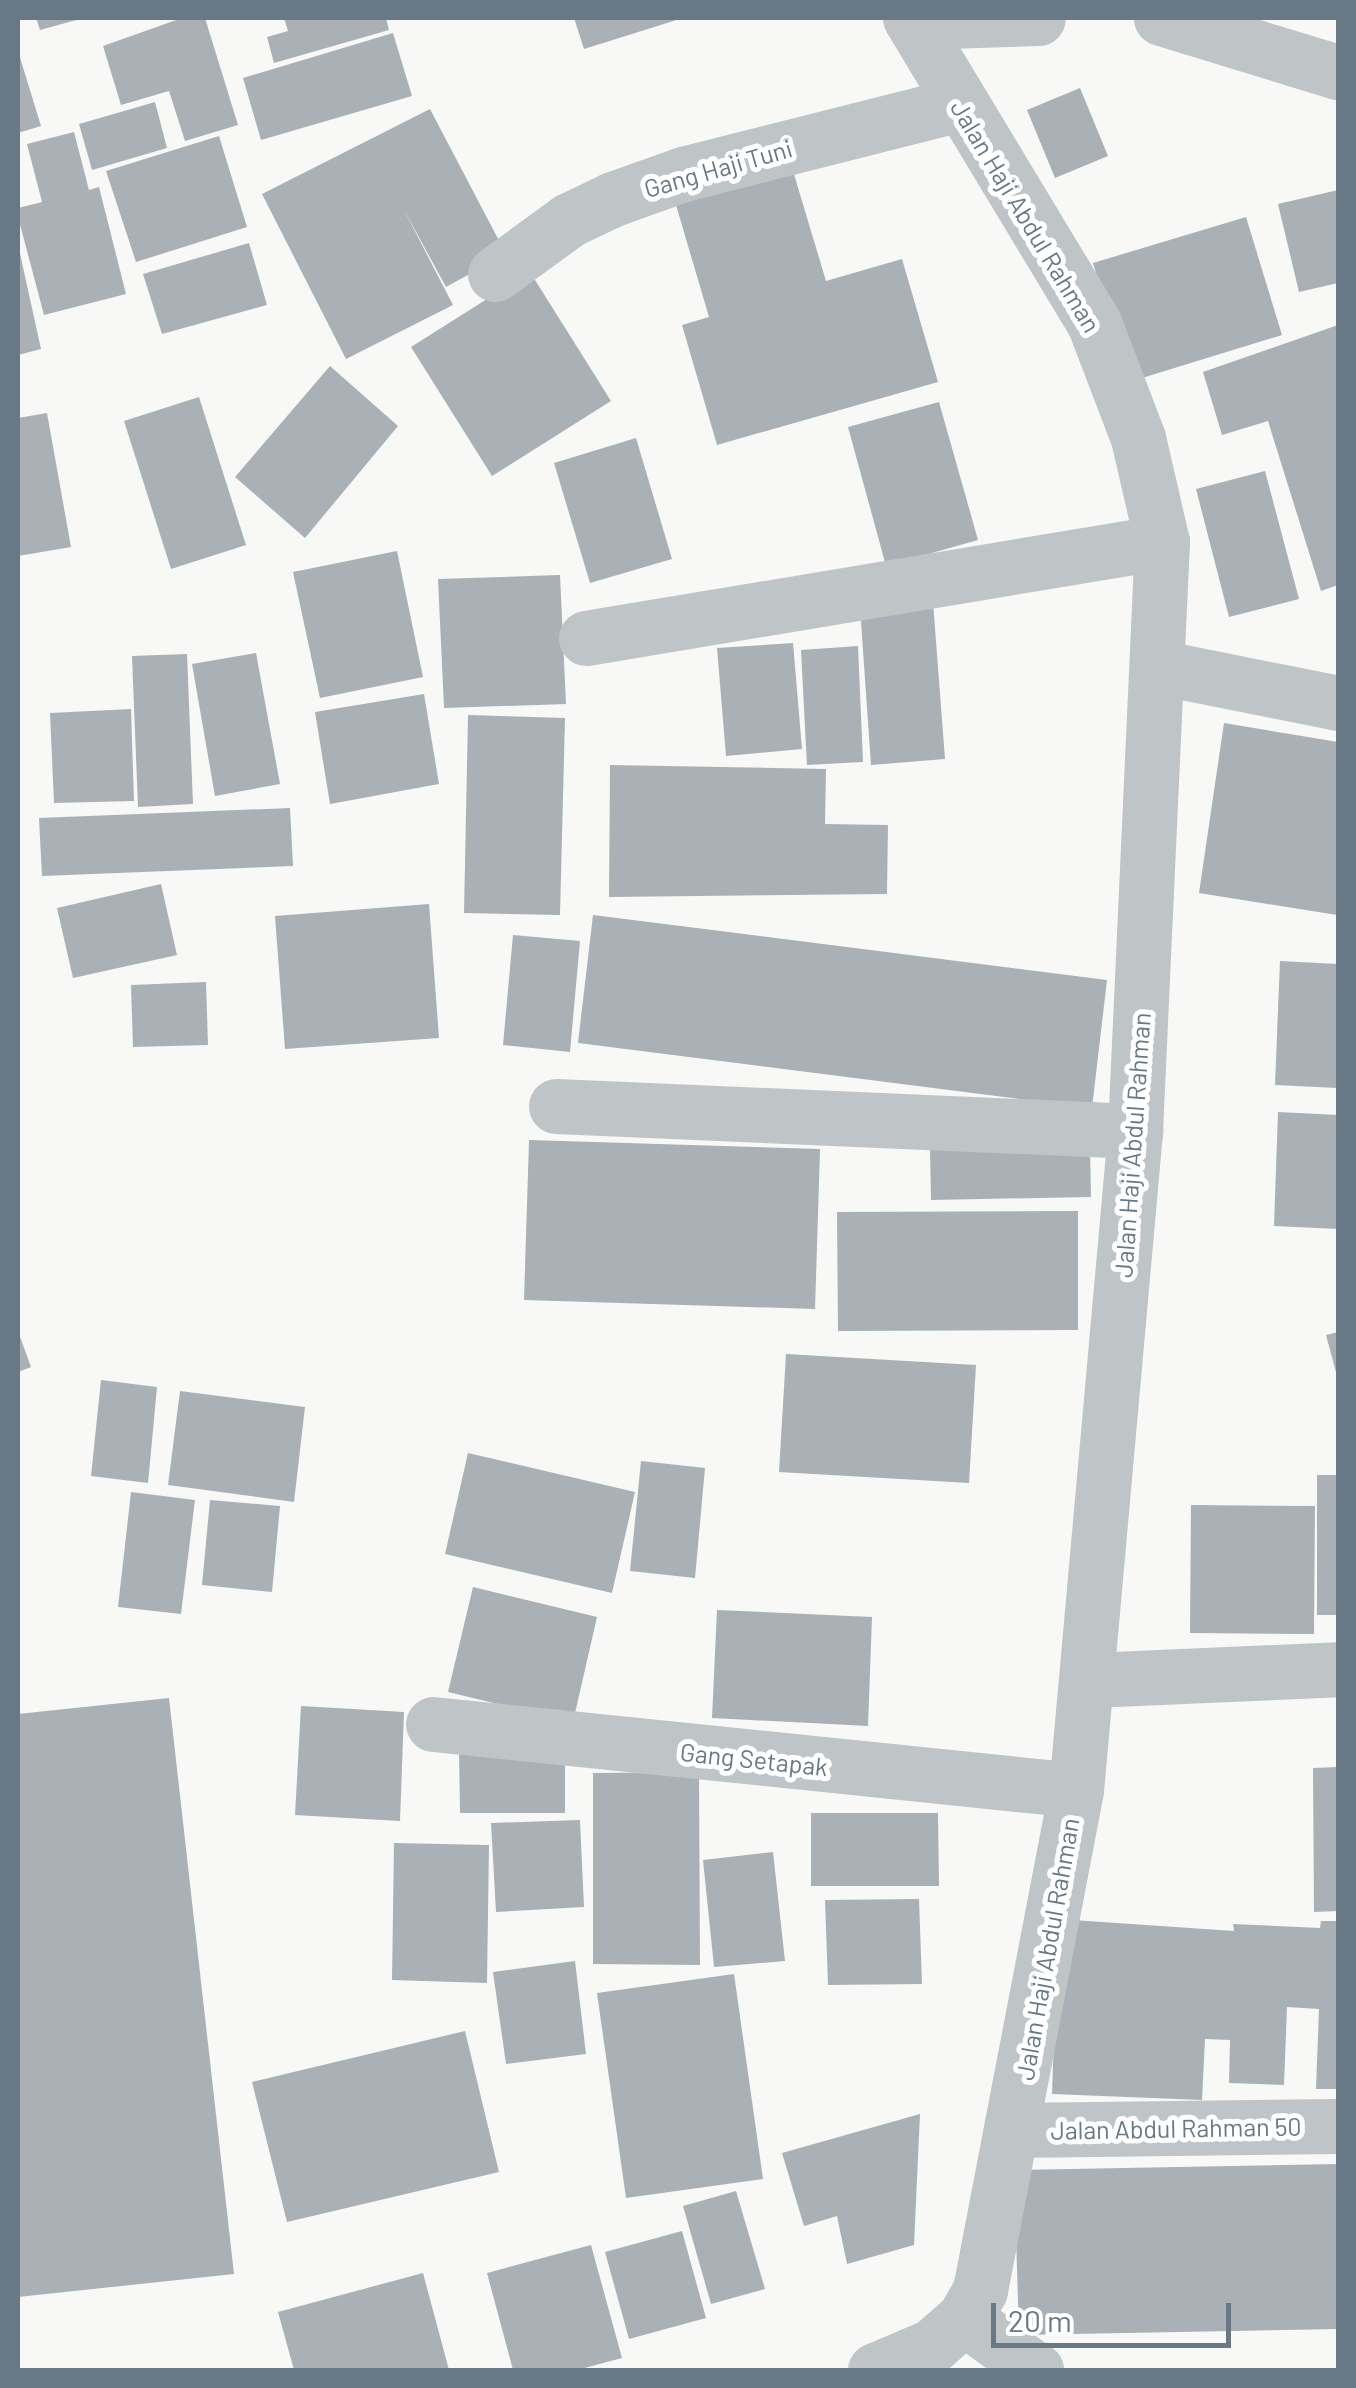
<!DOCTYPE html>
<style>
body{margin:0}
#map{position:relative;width:1356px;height:2388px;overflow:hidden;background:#f8f8f6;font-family:Barlow,sans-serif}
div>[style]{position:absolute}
.building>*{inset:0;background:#a9b1b6}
.minor>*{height:55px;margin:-27.5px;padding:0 27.5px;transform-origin:27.5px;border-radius:27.5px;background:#bfc4c7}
.tertiary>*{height:55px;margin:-27.5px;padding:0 27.5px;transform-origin:27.5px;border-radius:27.5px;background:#bfc4c7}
span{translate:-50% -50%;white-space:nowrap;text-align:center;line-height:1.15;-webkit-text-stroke:10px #fff;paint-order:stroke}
.street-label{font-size:25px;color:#697885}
.frame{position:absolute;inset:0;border:20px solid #697885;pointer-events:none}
.scale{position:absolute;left:991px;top:2303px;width:240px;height:45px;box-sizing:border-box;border:5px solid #697885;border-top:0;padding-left:12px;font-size:30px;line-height:35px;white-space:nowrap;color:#697885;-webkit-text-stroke:8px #fff;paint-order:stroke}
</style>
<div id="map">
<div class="building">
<i style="clip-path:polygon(36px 18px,80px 18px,80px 19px,40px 30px)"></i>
<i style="clip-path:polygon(182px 18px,205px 18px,238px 125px,185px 141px,169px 91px,121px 105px,103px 46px)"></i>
<i style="clip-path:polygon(284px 18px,386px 18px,389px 30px,274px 63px,267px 37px,288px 31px)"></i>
<i style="clip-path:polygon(574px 18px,683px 18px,584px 49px)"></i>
<i style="clip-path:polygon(393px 33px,412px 96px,261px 140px,243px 78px)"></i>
<i style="clip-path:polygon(18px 51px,41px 126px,18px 133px)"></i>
<i style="clip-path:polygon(1080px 88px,1108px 156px,1055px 178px,1027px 110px)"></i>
<i style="clip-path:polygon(155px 102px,167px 148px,92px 170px,79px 124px)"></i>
<i style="clip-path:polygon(430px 109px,506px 254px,446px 287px,403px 208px,453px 305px,346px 359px,262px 194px)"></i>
<i style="clip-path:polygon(74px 132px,89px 190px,99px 187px,126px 294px,44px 315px,18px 217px,18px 208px,42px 202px,27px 144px)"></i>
<i style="clip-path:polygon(219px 136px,247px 227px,136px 262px,106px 171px)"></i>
<i style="clip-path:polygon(793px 171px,826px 281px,902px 259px,938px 382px,717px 445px,682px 325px,709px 317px,676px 205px)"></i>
<i style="clip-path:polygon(1338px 190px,1338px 283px,1299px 292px,1278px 204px)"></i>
<i style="clip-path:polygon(1246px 217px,1282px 335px,1129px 382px,1093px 263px)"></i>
<i style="clip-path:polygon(249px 243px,267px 305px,162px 334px,143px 274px)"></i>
<i style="clip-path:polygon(19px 249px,41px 349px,18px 355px,18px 250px)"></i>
<i style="clip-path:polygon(530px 272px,611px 401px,492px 476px,411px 347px)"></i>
<i style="clip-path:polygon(1338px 325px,1338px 585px,1321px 591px,1268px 421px,1222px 435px,1203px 372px)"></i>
<i style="clip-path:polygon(330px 366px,398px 426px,305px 538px,235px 477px)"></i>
<i style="clip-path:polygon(199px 397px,246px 545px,171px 569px,124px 421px)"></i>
<i style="clip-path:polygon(939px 402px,978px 540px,886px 566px,848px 427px)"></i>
<i style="clip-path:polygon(47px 413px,71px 547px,18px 556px,18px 418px)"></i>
<i style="clip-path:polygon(636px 438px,672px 559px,590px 583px,554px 463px)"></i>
<i style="clip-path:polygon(1265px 471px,1299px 599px,1229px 617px,1196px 489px)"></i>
<i style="clip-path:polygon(397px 551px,423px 677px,320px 698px,293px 572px)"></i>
<i style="clip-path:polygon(560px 575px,566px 704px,444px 708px,438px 579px)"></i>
<i style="clip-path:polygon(933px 602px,945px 759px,871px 765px,860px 607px)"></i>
<i style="clip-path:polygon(793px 643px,802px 749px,726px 756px,717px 648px)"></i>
<i style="clip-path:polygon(858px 646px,863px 762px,807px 765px,801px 650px)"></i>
<i style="clip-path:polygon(256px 653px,280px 784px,215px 796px,192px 664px)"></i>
<i style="clip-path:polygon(187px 654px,193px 804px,138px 807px,132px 656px)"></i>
<i style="clip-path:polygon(424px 694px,439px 784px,330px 804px,315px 712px)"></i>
<i style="clip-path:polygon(131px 709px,134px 801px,54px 803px,50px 713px)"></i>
<i style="clip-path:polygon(468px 715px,565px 718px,560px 915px,464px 913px)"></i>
<i style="clip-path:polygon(1224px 723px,1338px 742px,1337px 915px,1199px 893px)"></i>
<i style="clip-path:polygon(610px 765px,826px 769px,825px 824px,888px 825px,887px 894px,609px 897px)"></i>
<i style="clip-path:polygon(290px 808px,293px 866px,42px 876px,39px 818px)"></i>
<i style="clip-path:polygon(161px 884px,177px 955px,73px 978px,57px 908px)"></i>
<i style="clip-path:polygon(429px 904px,439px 1038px,285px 1049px,275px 916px)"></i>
<i style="clip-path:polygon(593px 915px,1107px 980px,1092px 1108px,578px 1043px)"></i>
<i style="clip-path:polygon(513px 935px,580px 941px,570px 1052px,503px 1045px)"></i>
<i style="clip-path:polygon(1280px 961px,1338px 964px,1338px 1088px,1275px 1085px)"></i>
<i style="clip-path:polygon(206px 982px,208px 1045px,133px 1047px,131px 985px)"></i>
<i style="clip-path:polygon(1278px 1112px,1338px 1115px,1338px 1229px,1274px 1226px)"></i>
<i style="clip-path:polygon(529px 1140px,820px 1149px,815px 1309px,524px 1300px)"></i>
<i style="clip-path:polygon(1090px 1147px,1091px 1197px,931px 1200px,930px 1150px)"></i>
<i style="clip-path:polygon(1078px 1211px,1078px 1330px,838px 1331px,837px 1212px)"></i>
<i style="clip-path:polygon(18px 1331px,31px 1367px,18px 1372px)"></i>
<i style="clip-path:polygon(1338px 1332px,1338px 1376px,1337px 1376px,1326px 1335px)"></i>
<i style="clip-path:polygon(786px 1354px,976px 1365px,969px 1483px,779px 1472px)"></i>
<i style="clip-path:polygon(101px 1380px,157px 1387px,148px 1483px,91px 1476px)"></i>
<i style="clip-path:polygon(180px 1391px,305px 1407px,294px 1502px,168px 1485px)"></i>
<i style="clip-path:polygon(468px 1453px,635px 1492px,612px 1593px,445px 1554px)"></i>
<i style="clip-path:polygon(641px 1461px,705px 1468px,695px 1578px,630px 1571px)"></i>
<i style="clip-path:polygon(1317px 1475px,1338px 1475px,1338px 1615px,1317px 1615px)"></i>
<i style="clip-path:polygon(131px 1492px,195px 1500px,181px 1614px,118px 1607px)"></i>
<i style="clip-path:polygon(210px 1500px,280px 1506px,272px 1592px,202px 1585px)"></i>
<i style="clip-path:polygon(1191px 1505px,1315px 1506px,1314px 1634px,1190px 1633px)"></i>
<i style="clip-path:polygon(473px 1587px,597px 1617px,573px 1722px,448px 1692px)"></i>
<i style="clip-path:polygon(717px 1610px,872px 1617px,868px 1726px,712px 1718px)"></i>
<i style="clip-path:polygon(169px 1698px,234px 2274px,18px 2297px,18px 1714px)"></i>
<i style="clip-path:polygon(301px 1706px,404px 1712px,400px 1821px,295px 1815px)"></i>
<i style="clip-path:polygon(565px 1749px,565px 1813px,460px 1813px,459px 1750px)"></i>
<i style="clip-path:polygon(1338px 1767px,1338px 1911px,1314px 1912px,1313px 1768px)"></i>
<i style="clip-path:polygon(699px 1772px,700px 1965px,593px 1964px,593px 1773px)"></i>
<i style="clip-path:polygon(811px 1813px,938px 1813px,939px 1886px,811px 1886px)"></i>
<i style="clip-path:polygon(580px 1820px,584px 1907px,496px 1912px,491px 1823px)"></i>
<i style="clip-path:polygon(394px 1843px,489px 1845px,487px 1983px,392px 1980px)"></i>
<i style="clip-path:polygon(773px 1852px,785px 1961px,714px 1967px,703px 1860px)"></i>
<i style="clip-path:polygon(919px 1899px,922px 1984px,828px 1985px,825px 1900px)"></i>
<i style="clip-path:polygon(1058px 1919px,1234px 1931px,1233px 1924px,1320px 1928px,1321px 1921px,1338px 1921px,1338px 2089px,1316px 2089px,1319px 2009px,1287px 2007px,1284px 2085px,1229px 2083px,1230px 2040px,1205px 2039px,1202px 2100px,1052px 2094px)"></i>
<i style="clip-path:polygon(575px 1961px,586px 2054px,506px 2064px,493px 1972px)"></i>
<i style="clip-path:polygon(734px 1974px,763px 2179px,626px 2198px,597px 1993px)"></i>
<i style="clip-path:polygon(465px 2031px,499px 2172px,287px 2222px,252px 2082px)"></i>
<i style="clip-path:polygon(920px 2114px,914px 2245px,847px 2264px,837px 2216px,804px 2226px,782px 2153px)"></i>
<i style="clip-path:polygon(1338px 2164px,1338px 2329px,1019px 2335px,1014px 2170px)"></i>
<i style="clip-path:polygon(736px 2191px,765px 2289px,711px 2304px,683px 2206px)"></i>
<i style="clip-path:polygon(682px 2231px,706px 2318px,629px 2339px,605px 2252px)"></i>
<i style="clip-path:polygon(591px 2245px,622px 2358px,577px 2370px,513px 2370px,487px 2273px)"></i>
<i style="clip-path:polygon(423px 2273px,449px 2370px,294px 2370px,278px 2312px)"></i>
</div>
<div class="minor">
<i style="left:1161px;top:18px;width:185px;rotate:17deg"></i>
<i style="left:913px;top:22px;width:125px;rotate:-1.8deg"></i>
<i style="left:495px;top:274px;width:92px;rotate:-36.1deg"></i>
<i style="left:569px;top:220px;width:49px;rotate:-25.5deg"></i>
<i style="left:613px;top:199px;width:74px;rotate:-19.7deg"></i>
<i style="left:683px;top:174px;width:286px;rotate:-14.2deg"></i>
<i style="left:586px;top:638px;width:584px;rotate:-9.46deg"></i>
<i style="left:1158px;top:667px;width:184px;rotate:11.3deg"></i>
<i style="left:556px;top:1106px;width:580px;rotate:2.47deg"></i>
<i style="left:1091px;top:1680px;width:247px;rotate:-2.5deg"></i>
<i style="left:433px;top:1724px;width:646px;rotate:5.86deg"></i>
<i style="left:1013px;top:2130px;width:325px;rotate:-0.7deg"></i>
<i style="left:964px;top:2318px;width:89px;rotate:35.8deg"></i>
</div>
<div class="tertiary">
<i style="left:875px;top:2370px;width:62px;rotate:-22.8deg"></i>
<i style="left:932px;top:2346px;width:43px;rotate:-41.2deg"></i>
<i style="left:964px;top:2318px;width:32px;rotate:-60deg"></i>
<i style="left:980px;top:2290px;width:509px;rotate:-79.13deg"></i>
<i style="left:1076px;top:1790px;width:662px;rotate:-84.88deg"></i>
<i style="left:1135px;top:1131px;width:590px;rotate:-87.38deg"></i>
<i style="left:1162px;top:542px;width:107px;rotate:-103deg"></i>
<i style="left:1138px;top:438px;width:123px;rotate:-110.9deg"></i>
<i style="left:1094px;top:323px;width:356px;rotate:-121.1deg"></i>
</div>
<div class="street-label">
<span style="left:718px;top:168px;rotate:-16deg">Gang Haji Tuni</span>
<span style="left:1026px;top:216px;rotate:59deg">Jalan Haji Abdul Rahman</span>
<span style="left:1132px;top:1145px;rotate:-86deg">Jalan Haji Abdul Rahman</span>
<span style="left:754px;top:1759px;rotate:6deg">Gang Setapak</span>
<span style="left:1047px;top:1949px;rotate:-80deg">Jalan Haji Abdul Rahman</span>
<span style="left:1176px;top:2128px;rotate:-1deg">Jalan Abdul Rahman 50</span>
</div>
<div class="frame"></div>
<div class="scale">20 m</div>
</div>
